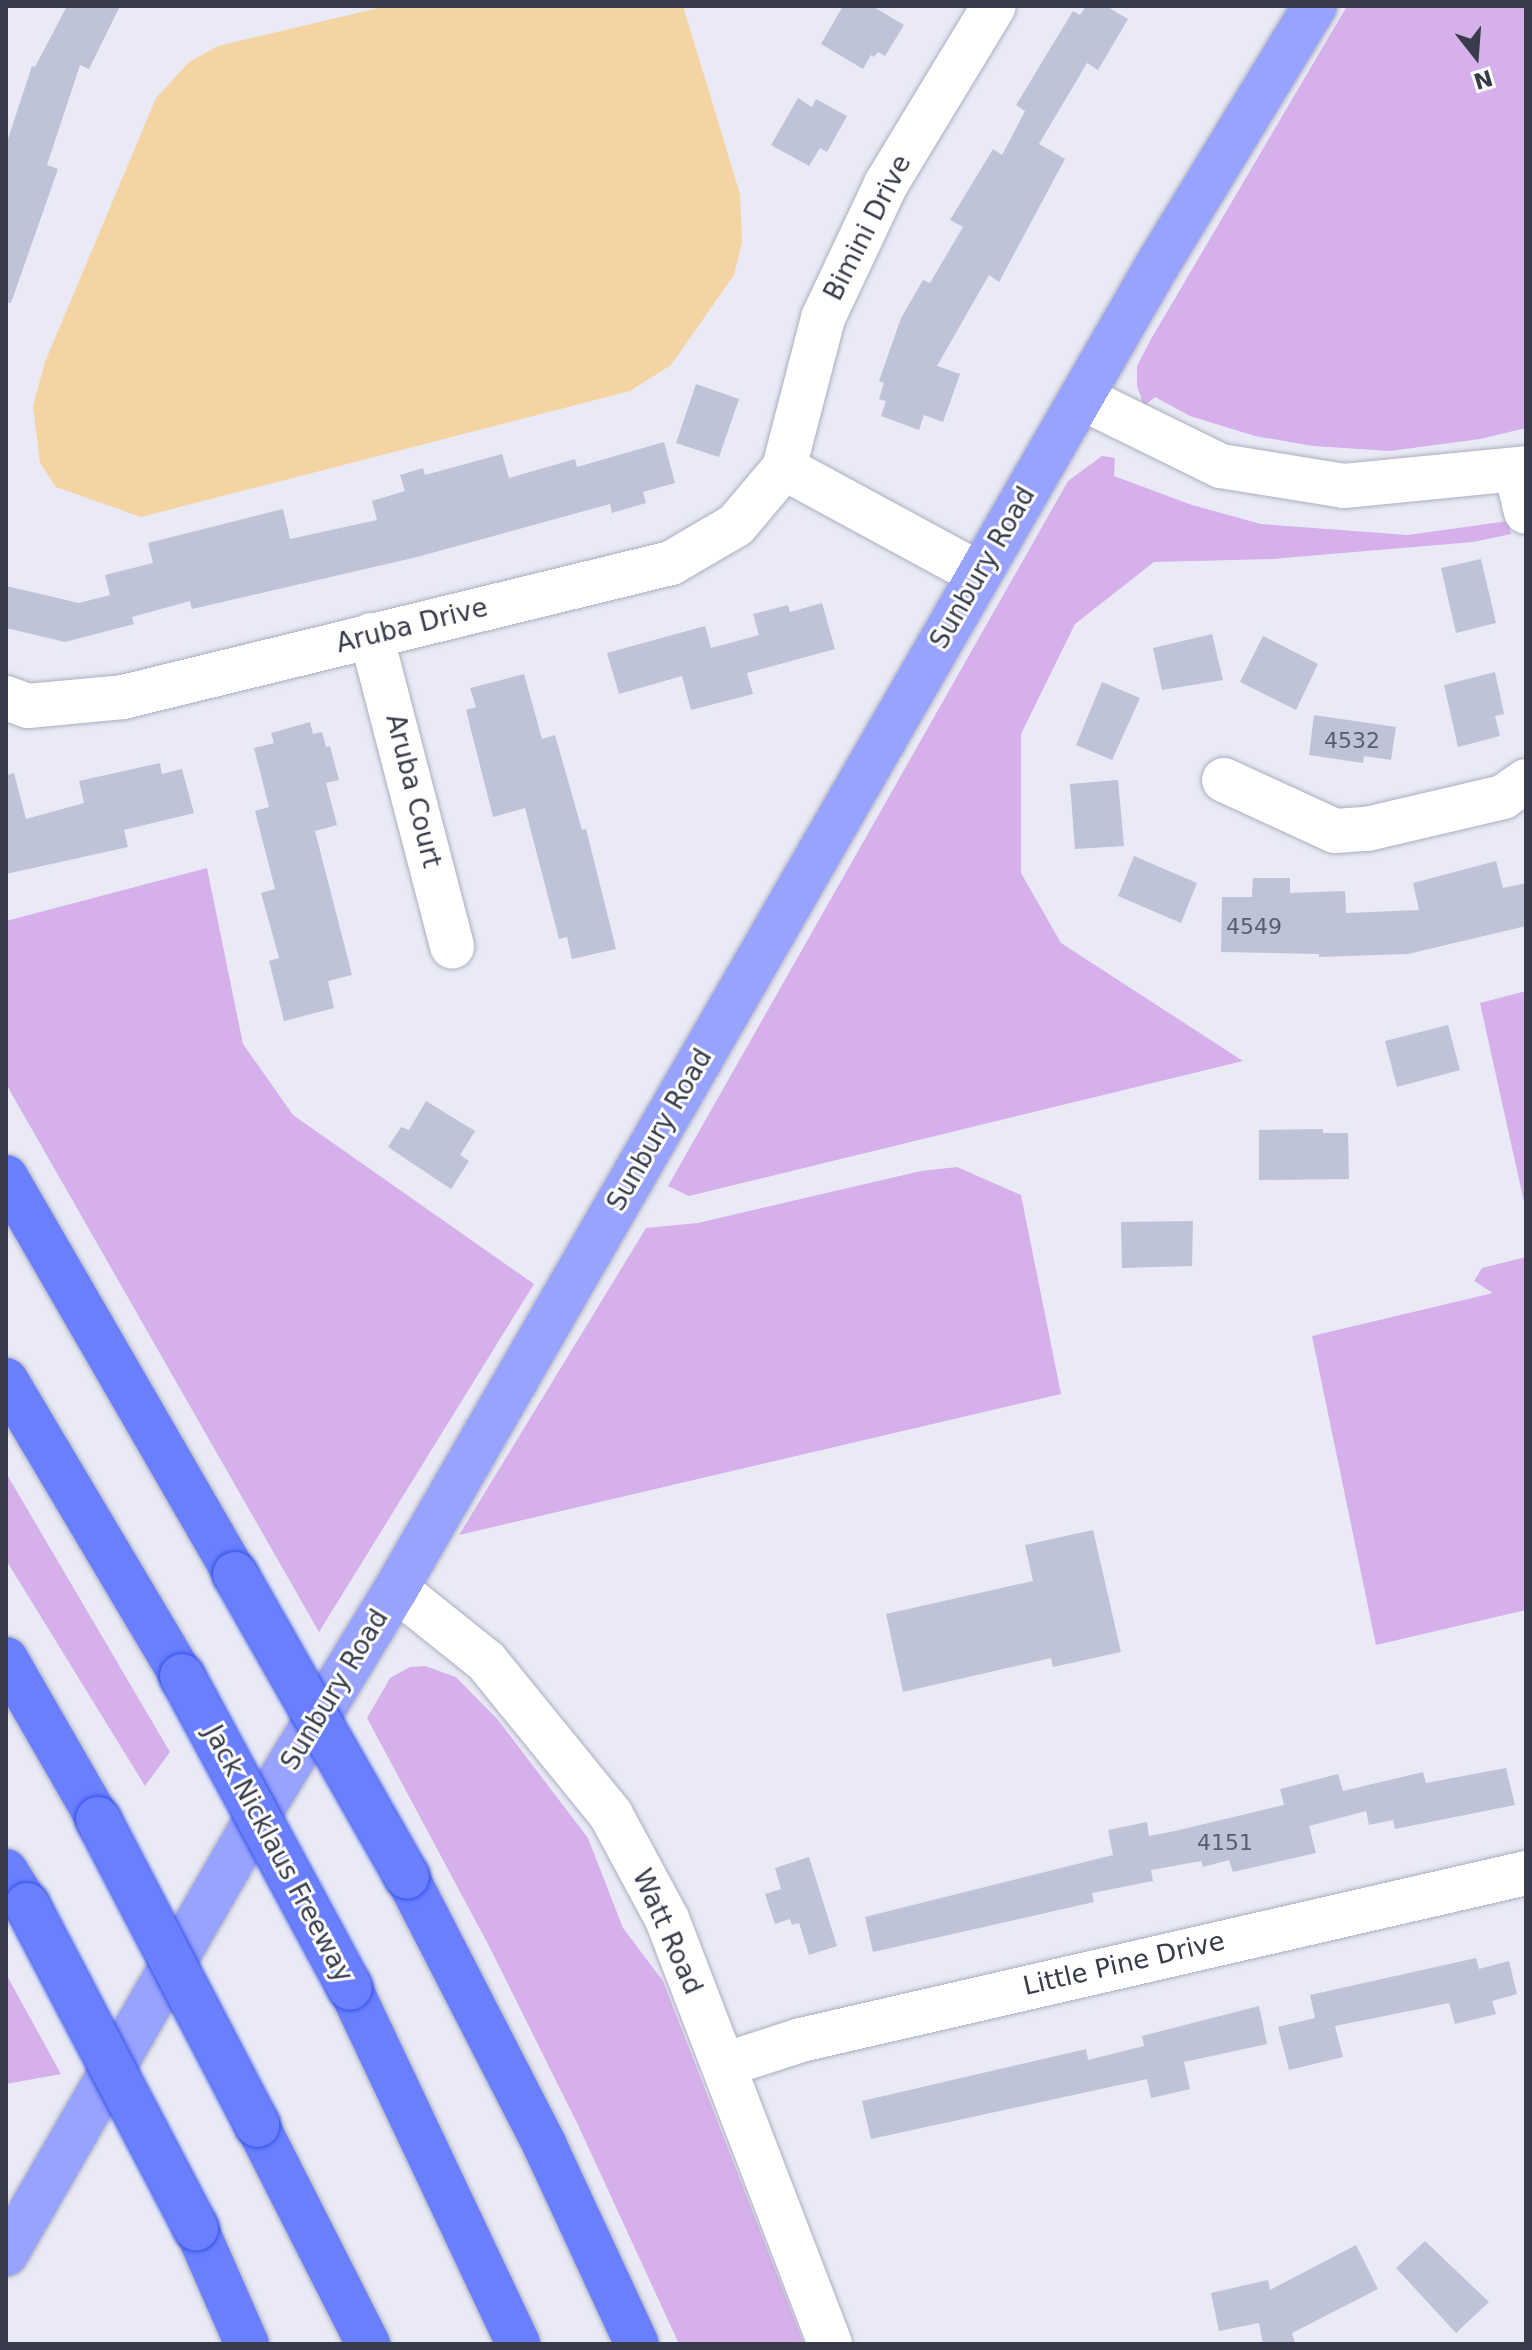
<!DOCTYPE html>
<style>
body{margin:0}
#map{position:relative;width:1532px;height:2350px;overflow:hidden;background:#e9eaf5;font-family:"DejaVu Sans",sans-serif}
div>[style]{position:absolute}
.green>*{inset:0;background:#d6b0eb}
.water>*{inset:0;background:#f4d4a3}
.building>*{inset:0;background:#bec3d8}
.roads{filter:drop-shadow(0 0 2px #abaec1) drop-shadow(0 0 2px #abaec1)}
.minor>*{height:44px;margin:-22px;padding:0 22px;transform-origin:22px;border-radius:22px;background:#fff}
.major>*{height:44px;margin:-22px;padding:0 22px;transform-origin:22px;border-radius:22px;background:#98a2ff}
.highway>*{height:44px;margin:-22px;padding:0 22px;transform-origin:22px;border-radius:22px;background:#6a7fff}
.bridges{filter:drop-shadow(0 0 2px #3352e6) drop-shadow(0 0 2px #3352e6)}
.highway-bridge>*{height:44px;margin:-22px;padding:0 22px;transform-origin:22px;border-radius:22px;background:#6a7fff}
span{translate:-50% -50%;white-space:nowrap;text-align:center;line-height:1.15;-webkit-text-stroke:6px #fff;paint-order:stroke}
.number-label{font-size:22px;color:#595d6e}
.number-label span{-webkit-text-stroke-width:0}
.street-label{font-size:26px;color:#373b4a}
.frame{position:absolute;inset:0;border:8px solid #373b4a;pointer-events:none}
.north{position:absolute;left:1436px;top:16px;width:80px;height:80px;-webkit-text-stroke:6px #fff;paint-order:stroke;rotate:163deg;font-size:22px;font-weight:700;line-height:32px;text-align:center;color:#373b4a}
.north::after{content:'';display:block;margin:auto;width:28px;height:36px;background:#373b4a;clip-path:polygon(50% 0,100% 100%,50% 72%,0 100%)}
</style>
<div id="map">
<div class="green">
<i style="clip-path:polygon(1347px 6px,1526px 6px,1526px 428px,1480px 439px,1390px 451px,1313px 446px,1255px 436px,1190px 416px,1155px 397px,1144px 406px,1137px 386px,1137px 366px,1151px 339px)"></i>
<i style="clip-path:polygon(1102px 456px,1115px 458px,1114px 476px,1192px 505px,1261px 524px,1408px 535px,1508px 521px,1511px 534px,1473px 542px,1272px 559px,1154px 562px,1075px 624px,1021px 734px,1021px 873px,1061px 943px,1243px 1061px,689px 1196px,668px 1186px,1068px 481px)"></i>
<i style="clip-path:polygon(207px 868px,243px 1044px,293px 1115px,534px 1284px,319px 1632px,6px 1084px,6px 921px)"></i>
<i style="clip-path:polygon(1526px 991px,1526px 1211px,1480px 1003px)"></i>
<i style="clip-path:polygon(957px 1167px,1021px 1195px,1061px 1394px,459px 1535px,646px 1228px,698px 1223px,921px 1171px)"></i>
<i style="clip-path:polygon(1526px 1257px,1526px 1610px,1376px 1645px,1312px 1336px,1493px 1293px,1474px 1281px,1482px 1268px)"></i>
<i style="clip-path:polygon(6px 1473px,170px 1752px,145px 1786px,6px 1560px)"></i>
<i style="clip-path:polygon(425px 1666px,456px 1677px,498px 1720px,588px 1838px,623px 1928px,663px 1981px,804px 2344px,679px 2344px,578px 2125px,489px 1946px,367px 1718px,390px 1678px,410px 1667px)"></i>
<i style="clip-path:polygon(6px 1974px,61px 2074px,6px 2084px)"></i>
</div>
<div class="water">
<i style="clip-path:polygon(387px 6px,683px 6px,740px 194px,742px 243px,734px 275px,671px 365px,630px 391px,141px 517px,56px 487px,40px 463px,33px 406px,45px 362px,156px 98px,189px 62px,218px 46px)"></i>
</div>
<div class="building">
<i style="clip-path:polygon(67px 6px,120px 6px,89px 69px,80px 65px,47px 165px,58px 169px,11px 303px,6px 302px,6px 145px,32px 66px,35px 67px)"></i>
<i style="clip-path:polygon(843px 6px,872px 6px,904px 25px,885px 56px,878px 52px,874px 57px,871px 55px,863px 69px,821px 44px)"></i>
<i style="clip-path:polygon(1086px 6px,1106px 6px,1128px 19px,1098px 70px,1087px 63px,1039px 144px,1065px 159px,999px 282px,989px 275px,937px 366px,960px 374px,943px 422px,924px 415px,919px 430px,881px 416px,886px 401px,879px 399px,884px 383px,879px 381px,901px 318px,923px 280px,930px 283px,963px 227px,950px 220px,993px 149px,1002px 155px,1025px 111px,1016px 105px,1073px 11px,1080px 15px)"></i>
<i style="clip-path:polygon(798px 98px,812px 107px,816px 99px,847px 116px,827px 152px,820px 148px,809px 166px,771px 145px)"></i>
<i style="clip-path:polygon(696px 384px,739px 399px,719px 457px,676px 443px)"></i>
<i style="clip-path:polygon(664px 442px,675px 483px,643px 492px,646px 503px,612px 513px,610px 504px,417px 557px,192px 609px,190px 601px,132px 617px,134px 624px,65px 642px,6px 628px,6px 586px,79px 603px,110px 595px,105px 575px,153px 563px,148px 543px,283px 509px,290px 539px,377px 520px,372px 501px,405px 491px,400px 475px,423px 468px,425px 475px,502px 454px,509px 478px,575px 459px,577px 467px)"></i>
<i style="clip-path:polygon(1481px 559px,1496px 623px,1456px 633px,1441px 568px)"></i>
<i style="clip-path:polygon(822px 603px,835px 649px,747px 673px,753px 694px,691px 710px,682px 676px,619px 694px,607px 653px,705px 626px,711px 648px,759px 635px,753px 614px,788px 605px,790px 612px)"></i>
<i style="clip-path:polygon(1212px 634px,1223px 680px,1162px 690px,1153px 648px)"></i>
<i style="clip-path:polygon(1263px 636px,1318px 664px,1296px 710px,1240px 682px)"></i>
<i style="clip-path:polygon(1495px 672px,1504px 714px,1495px 716px,1500px 736px,1458px 747px,1444px 685px)"></i>
<i style="clip-path:polygon(524px 674px,542px 739px,555px 735px,582px 830px,586px 829px,616px 949px,572px 959px,567px 937px,559px 939px,525px 808px,493px 817px,466px 710px,476px 707px,470px 688px)"></i>
<i style="clip-path:polygon(1102px 682px,1140px 698px,1112px 760px,1076px 745px)"></i>
<i style="clip-path:polygon(1314px 715px,1396px 727px,1391px 760px,1364px 756px,1363px 763px,1309px 755px)"></i>
<i style="clip-path:polygon(310px 722px,313px 734px,322px 732px,326px 747px,330px 746px,339px 780px,326px 783px,337px 825px,315px 831px,352px 975px,328px 981px,334px 1008px,284px 1021px,269px 961px,279px 958px,261px 893px,275px 889px,255px 811px,269px 807px,254px 748px,274px 743px,271px 733px)"></i>
<i style="clip-path:polygon(160px 763px,162px 774px,182px 769px,194px 813px,124px 830px,128px 847px,6px 874px,6px 775px,14px 773px,26px 819px,84px 803px,79px 781px)"></i>
<i style="clip-path:polygon(1118px 780px,1124px 846px,1075px 849px,1070px 784px)"></i>
<i style="clip-path:polygon(1134px 856px,1197px 883px,1181px 923px,1118px 896px)"></i>
<i style="clip-path:polygon(1496px 861px,1503px 888px,1526px 883px,1526px 926px,1408px 954px,1319px 957px,1319px 954px,1221px 952px,1222px 897px,1252px 897px,1253px 878px,1290px 878px,1290px 893px,1345px 891px,1346px 913px,1419px 910px,1413px 883px)"></i>
<i style="clip-path:polygon(1448px 1025px,1460px 1070px,1397px 1087px,1385px 1041px)"></i>
<i style="clip-path:polygon(426px 1101px,475px 1131px,460px 1155px,469px 1161px,451px 1189px,388px 1147px,401px 1127px,409px 1130px)"></i>
<i style="clip-path:polygon(1323px 1129px,1323px 1133px,1348px 1133px,1349px 1179px,1259px 1180px,1259px 1130px)"></i>
<i style="clip-path:polygon(1193px 1221px,1192px 1266px,1122px 1268px,1121px 1222px)"></i>
<i style="clip-path:polygon(1093px 1530px,1121px 1652px,1053px 1667px,1051px 1658px,903px 1692px,886px 1614px,1033px 1581px,1025px 1545px)"></i>
<i style="clip-path:polygon(1506px 1768px,1515px 1805px,1395px 1829px,1393px 1820px,1369px 1825px,1366px 1811px,1309px 1826px,1316px 1853px,1233px 1872px,1229px 1860px,1203px 1867px,1201px 1861px,1151px 1870px,1153px 1881px,1092px 1893px,1094px 1902px,873px 1952px,865px 1917px,1113px 1855px,1108px 1830px,1147px 1822px,1149px 1836px,1175px 1831px,1284px 1805px,1280px 1789px,1338px 1774px,1343px 1791px,1423px 1772px,1426px 1783px)"></i>
<i style="clip-path:polygon(809px 1857px,837px 1946px,809px 1955px,799px 1923px,792px 1925px,790px 1919px,775px 1924px,765px 1894px,781px 1889px,775px 1868px)"></i>
<i style="clip-path:polygon(1476px 1958px,1479px 1969px,1509px 1961px,1517px 1994px,1492px 2001px,1496px 2014px,1455px 2024px,1449px 2003px,1335px 2026px,1343px 2057px,1289px 2070px,1278px 2027px,1315px 2018px,1310px 1995px)"></i>
<i style="clip-path:polygon(1259px 2006px,1267px 2044px,1184px 2062px,1190px 2089px,1151px 2098px,1147px 2079px,871px 2139px,862px 2101px,1086px 2049px,1088px 2060px,1144px 2046px,1142px 2036px)"></i>
<i style="clip-path:polygon(1425px 2241px,1489px 2302px,1456px 2333px,1396px 2268px)"></i>
<i style="clip-path:polygon(1356px 2245px,1378px 2289px,1292px 2333px,1295px 2344px,1263px 2344px,1259px 2323px,1219px 2331px,1211px 2293px,1268px 2280px,1270px 2290px)"></i>
</div>
<div class="roads">
<div class="minor">
<i style="left:1082px;top:398px;width:155px;rotate:26.1deg"></i>
<i style="left:1221px;top:466px;width:125px;rotate:9.2deg"></i>
<i style="left:1344px;top:486px;width:183px;rotate:-5.6deg"></i>
<i style="left:784px;top:468px;width:222px;rotate:28.5deg"></i>
<i style="left:1516px;top:470px;width:43px;rotate:76.6deg"></i>
<i style="left:371px;top:635px;width:322px;rotate:75.4deg"></i>
<i style="left:6px;top:698px;width:23px;rotate:20deg"></i>
<i style="left:28px;top:706px;width:95px;rotate:-5.4deg"></i>
<i style="left:123px;top:697px;width:564px;rotate:-13.74deg"></i>
<i style="left:671px;top:563px;width:75px;rotate:-30.3deg"></i>
<i style="left:736px;top:525px;width:75px;rotate:-49.9deg"></i>
<i style="left:784px;top:468px;width:155px;rotate:-75.4deg"></i>
<i style="left:823px;top:318px;width:148px;rotate:-64.8deg"></i>
<i style="left:886px;top:184px;width:208px;rotate:-58.8deg"></i>
<i style="left:1224px;top:780px;width:122px;rotate:24.7deg"></i>
<i style="left:1335px;top:831px;width:32px;rotate:-4deg"></i>
<i style="left:1367px;top:829px;width:140px;rotate:-13.2deg"></i>
<i style="left:1503px;top:797px;width:28px;rotate:-35deg"></i>
<i style="left:396px;top:1589px;width:115px;rotate:38.7deg"></i>
<i style="left:486px;top:1661px;width:198px;rotate:50.9deg"></i>
<i style="left:611px;top:1815px;width:118px;rotate:61.7deg"></i>
<i style="left:667px;top:1919px;width:455px;rotate:69deg"></i>
<i style="left:724px;top:2065px;width:81px;rotate:-18deg"></i>
<i style="left:801px;top:2040px;width:744px;rotate:-12.97deg"></i>
</div>
<div class="major">
<i style="left:6px;top:2254px;width:511px;rotate:-60.07deg"></i>
<i style="left:261px;top:1811px;width:260px;rotate:-58.7deg"></i>
<i style="left:396px;top:1589px;width:1528px;rotate:-60.1deg"></i>
<i style="left:1158px;top:264px;width:302px;rotate:-58.7deg"></i>
</div>
<div class="highway">
<i style="left:6px;top:1177px;width:458px;rotate:60deg"></i>
<i style="left:6px;top:1380px;width:344px;rotate:59.3deg"></i>
<i style="left:6px;top:1659px;width:185px;rotate:60.1deg"></i>
<i style="left:6px;top:1871px;width:40px;rotate:58deg"></i>
<i style="left:407px;top:1877px;width:302px;rotate:62.8deg"></i>
<i style="left:545px;top:2146px;width:218px;rotate:65.1deg"></i>
<i style="left:350px;top:1988px;width:394px;rotate:64.7deg"></i>
<i style="left:257px;top:2125px;width:246px;rotate:63.1deg"></i>
<i style="left:196px;top:2228px;width:127px;rotate:66.3deg"></i>
</div>
</div>
<div class="bridges">
<div class="highway-bridge">
<i style="left:235px;top:1574px;width:348px;rotate:60.4deg"></i>
<i style="left:182px;top:1676px;width:354px;rotate:61.7deg"></i>
<i style="left:98px;top:1819px;width:345px;rotate:62.5deg"></i>
<i style="left:27px;top:1905px;width:365px;rotate:62.4deg"></i>
</div>
</div>
<div class="number-label">
<span style="left:1352px;top:741px">4532</span>
<span style="left:1254px;top:927px">4549</span>
<span style="left:1225px;top:1843px">4151</span>
</div>
<div class="street-label">
<span style="left:868px;top:228px;rotate:-63deg">Bimini Drive</span>
<span style="left:983px;top:568px;rotate:-60deg">Sunbury Road</span>
<span style="left:412px;top:626px;rotate:-14deg">Aruba Drive</span>
<span style="left:413px;top:791px;rotate:76deg">Aruba Court</span>
<span style="left:660px;top:1130px;rotate:-60deg">Sunbury Road</span>
<span style="left:335px;top:1690px;rotate:-59deg">Sunbury Road</span>
<span style="left:278px;top:1854px;rotate:62deg">Jack Nicklaus Freeway</span>
<span style="left:667px;top:1932px;rotate:66deg">Watt Road</span>
<span style="left:1124px;top:1964px;rotate:-13deg">Little Pine Drive</span>
</div>
<div class="frame"></div>
<div class="north">N</div>
</div>
